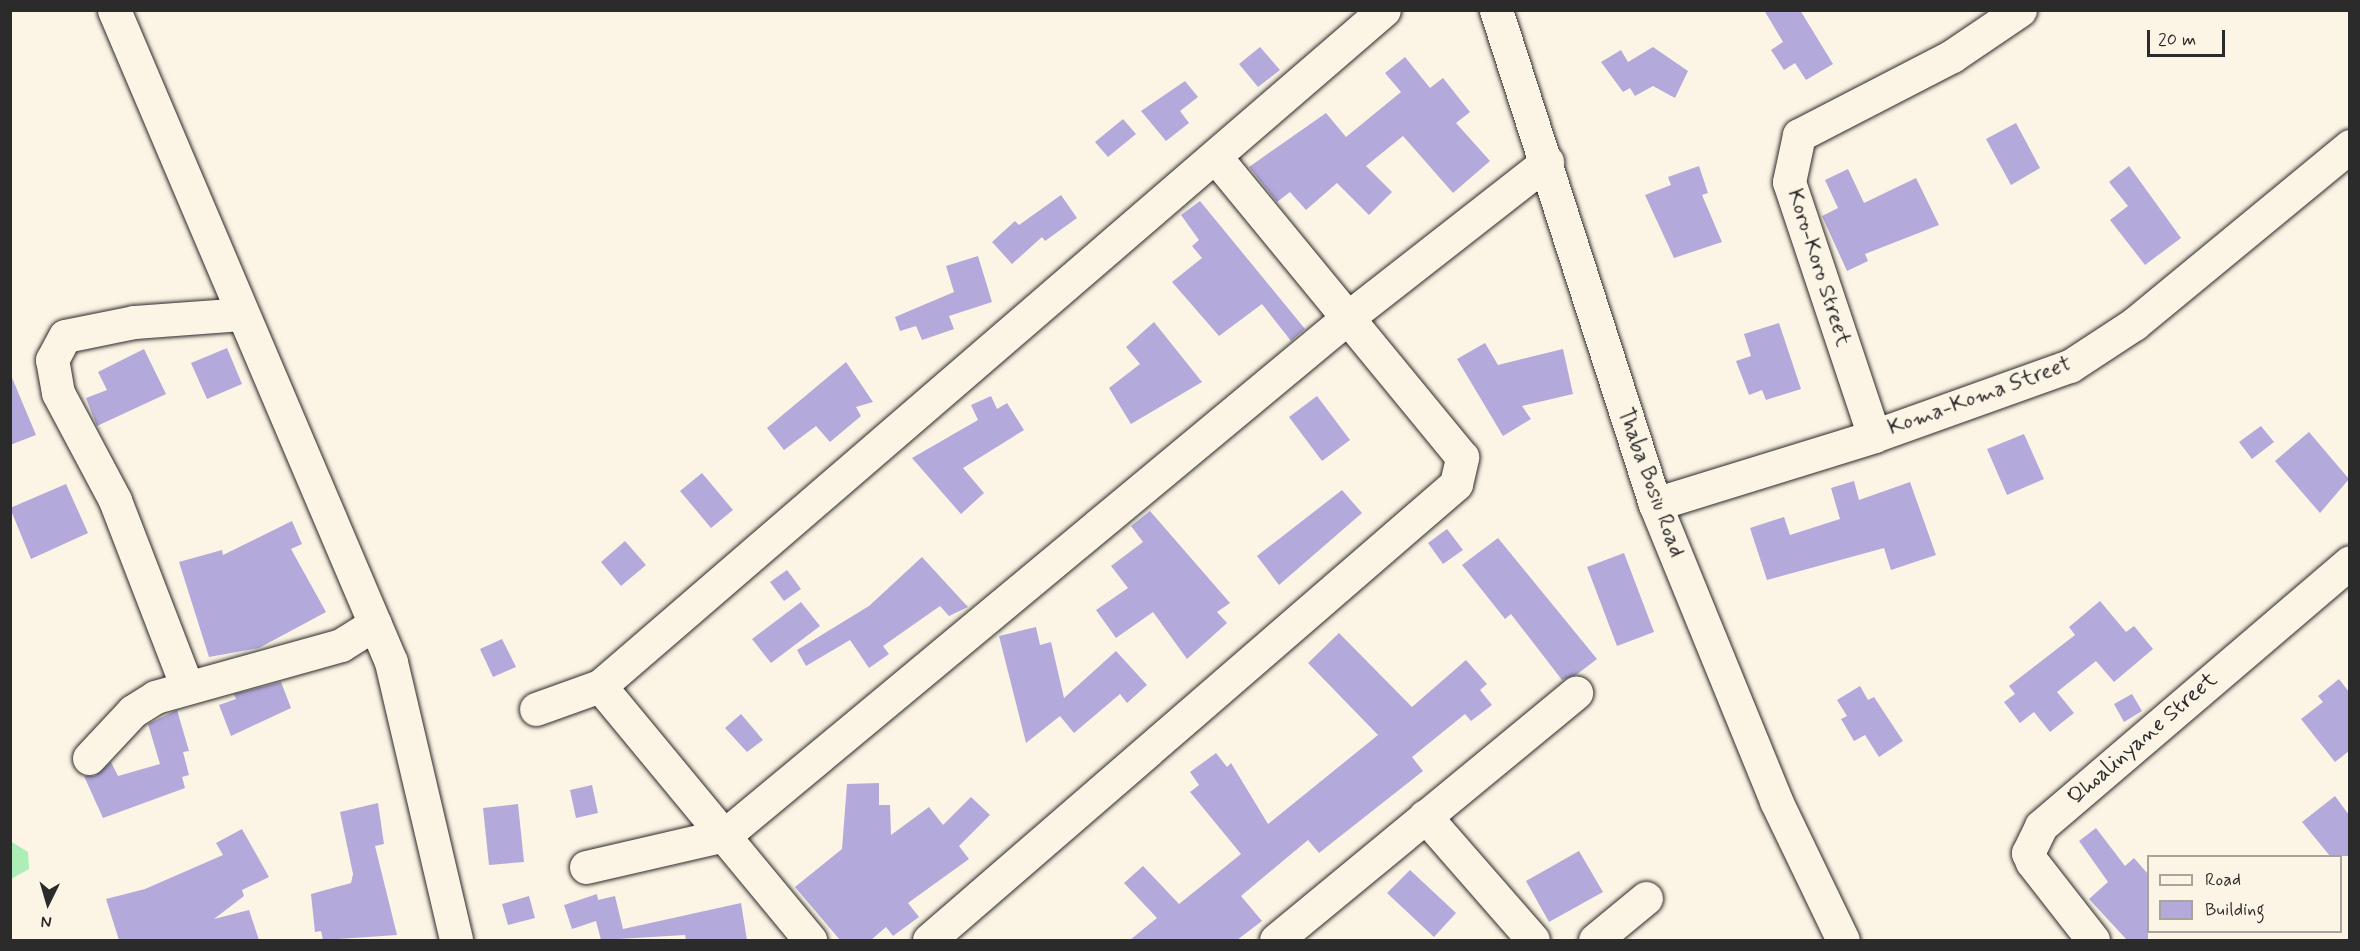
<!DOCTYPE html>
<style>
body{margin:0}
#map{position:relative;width:2360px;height:951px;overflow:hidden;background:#fcf5e5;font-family:Mynerve,sans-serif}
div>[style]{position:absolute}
.green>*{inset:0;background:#abeeb8}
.building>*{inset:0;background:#b3aadb}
.roads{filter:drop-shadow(0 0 2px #2b2b2b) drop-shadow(0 0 2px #2b2b2b)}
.minor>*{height:33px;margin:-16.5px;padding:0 16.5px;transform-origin:16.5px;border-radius:16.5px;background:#fcf5e5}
span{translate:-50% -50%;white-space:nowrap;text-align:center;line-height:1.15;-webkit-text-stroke:6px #fcf5e5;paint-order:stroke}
.street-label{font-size:22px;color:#2b2b2b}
.frame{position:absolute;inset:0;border:12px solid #2b2b2b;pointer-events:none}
.legend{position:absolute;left:2147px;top:855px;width:195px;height:78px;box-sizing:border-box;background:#fcf5e5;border:2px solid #a8a49b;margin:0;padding:8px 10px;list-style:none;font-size:18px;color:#2b2b2b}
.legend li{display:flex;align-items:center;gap:12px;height:30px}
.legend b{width:30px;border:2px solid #a8a49b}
.north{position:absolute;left:18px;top:873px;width:60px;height:60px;-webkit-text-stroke:4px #fcf5e5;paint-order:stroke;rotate:185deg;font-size:16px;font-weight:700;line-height:24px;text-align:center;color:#2b2b2b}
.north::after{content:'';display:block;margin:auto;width:21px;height:27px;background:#2b2b2b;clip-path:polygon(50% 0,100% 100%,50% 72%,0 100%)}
.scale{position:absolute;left:2147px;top:30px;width:78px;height:27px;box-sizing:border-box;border:3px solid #2b2b2b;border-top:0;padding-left:8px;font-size:18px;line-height:21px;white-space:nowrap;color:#2b2b2b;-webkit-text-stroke:4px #fcf5e5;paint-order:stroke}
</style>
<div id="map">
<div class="green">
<i style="clip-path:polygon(10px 841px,28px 852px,29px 869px,11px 879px)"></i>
</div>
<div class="building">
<i style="clip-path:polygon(1764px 10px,1800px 10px,1833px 64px,1806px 80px,1795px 63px,1784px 70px,1771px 50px,1783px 42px)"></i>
<i style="clip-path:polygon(1260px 47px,1280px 70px,1258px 87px,1239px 64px)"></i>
<i style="clip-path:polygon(1653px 47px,1688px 71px,1675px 98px,1653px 86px,1635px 96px,1630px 88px,1623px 92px,1601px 62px,1621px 50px,1628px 62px)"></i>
<i style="clip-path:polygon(1405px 57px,1430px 88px,1443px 78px,1470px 112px,1456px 123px,1490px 161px,1453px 193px,1403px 136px,1366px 166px,1392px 192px,1369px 215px,1337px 183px,1306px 210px,1290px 192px,1277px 202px,1249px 167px,1326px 113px,1346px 137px,1401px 92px,1385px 73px)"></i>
<i style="clip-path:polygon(1185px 81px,1198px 97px,1180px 111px,1189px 123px,1166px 141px,1141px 111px)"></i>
<i style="clip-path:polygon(1123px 119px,1136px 134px,1108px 157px,1095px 142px)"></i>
<i style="clip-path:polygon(2016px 123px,2040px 168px,2011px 185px,1986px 139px)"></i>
<i style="clip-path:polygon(1699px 166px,1708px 193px,1702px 195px,1722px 242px,1674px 258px,1645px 195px,1671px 185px,1668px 177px)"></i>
<i style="clip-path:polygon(2129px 166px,2181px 238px,2145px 265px,2110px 220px,2128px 206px,2109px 182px)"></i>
<i style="clip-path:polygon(1848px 169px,1864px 203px,1916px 178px,1939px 225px,1865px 254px,1868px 261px,1847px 271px,1822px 216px,1838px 208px,1825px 180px)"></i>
<i style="clip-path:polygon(1061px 195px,1077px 218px,1045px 241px,1042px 237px,1012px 264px,992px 242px,1015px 221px,1019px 225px)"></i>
<i style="clip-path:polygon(1200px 201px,1305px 329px,1291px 341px,1262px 304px,1219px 336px,1172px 282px,1202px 258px,1192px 246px,1199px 240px,1181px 215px)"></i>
<i style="clip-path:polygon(978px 256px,992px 302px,949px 316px,954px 329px,922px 340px,916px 326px,900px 331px,895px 317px,954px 292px,946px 266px)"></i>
<i style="clip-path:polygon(1154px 322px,1202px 382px,1131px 424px,1109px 388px,1140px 364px,1126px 347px)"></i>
<i style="clip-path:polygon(1779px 323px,1801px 389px,1766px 400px,1762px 390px,1749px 395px,1736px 361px,1751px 356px,1744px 334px)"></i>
<i style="clip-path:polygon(1485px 343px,1498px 365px,1563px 349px,1573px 394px,1522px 406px,1531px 419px,1503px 436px,1457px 359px)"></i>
<i style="clip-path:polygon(227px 348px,242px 384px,207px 399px,191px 363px)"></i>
<i style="clip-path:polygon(144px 349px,166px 394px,97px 426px,86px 398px,107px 390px,98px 372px)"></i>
<i style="clip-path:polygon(846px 362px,873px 402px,856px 407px,861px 416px,830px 442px,816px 426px,784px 450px,767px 428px)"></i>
<i style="clip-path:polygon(10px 373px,36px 435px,10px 445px)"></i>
<i style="clip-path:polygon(991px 396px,997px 409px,1007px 403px,1024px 430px,963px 468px,984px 493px,961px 514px,912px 458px,978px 420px,971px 405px)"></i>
<i style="clip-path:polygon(1317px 396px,1350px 440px,1322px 461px,1289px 417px)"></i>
<i style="clip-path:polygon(2261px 426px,2274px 442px,2252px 459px,2239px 442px)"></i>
<i style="clip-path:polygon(2309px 432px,2349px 479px,2320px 513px,2275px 461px)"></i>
<i style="clip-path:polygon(2024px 434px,2044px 479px,2007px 495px,1987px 449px)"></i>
<i style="clip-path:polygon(702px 473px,733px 510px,711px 528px,680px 491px)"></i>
<i style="clip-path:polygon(1854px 481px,1859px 500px,1910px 482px,1936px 555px,1891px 570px,1884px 548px,1767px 580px,1750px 528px,1784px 517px,1790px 535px,1840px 519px,1831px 488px)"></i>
<i style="clip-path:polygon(66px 484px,88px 533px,31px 559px,10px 508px)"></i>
<i style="clip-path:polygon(1342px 490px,1362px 513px,1279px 585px,1257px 556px)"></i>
<i style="clip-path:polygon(1150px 511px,1230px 603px,1217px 612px,1227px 623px,1187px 659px,1153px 612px,1116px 638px,1096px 610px,1128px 588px,1111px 566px,1143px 542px,1131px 526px)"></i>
<i style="clip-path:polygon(292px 521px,302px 544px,291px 549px,326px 612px,259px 648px,209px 657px,179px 562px,222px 550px,223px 555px)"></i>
<i style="clip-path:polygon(1447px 529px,1463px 550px,1443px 564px,1428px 543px)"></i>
<i style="clip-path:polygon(1498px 538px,1597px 659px,1576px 675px,1562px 680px,1511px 614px,1505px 619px,1462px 565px)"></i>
<i style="clip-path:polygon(625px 541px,646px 565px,621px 586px,601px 562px)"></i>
<i style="clip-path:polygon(1624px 553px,1654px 632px,1617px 646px,1587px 567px)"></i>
<i style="clip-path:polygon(922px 557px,968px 607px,949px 616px,940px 606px,883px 646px,889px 654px,869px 668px,850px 640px,806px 666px,797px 650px,869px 606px)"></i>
<i style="clip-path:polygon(787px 570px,801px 589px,784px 601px,770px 582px)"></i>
<i style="clip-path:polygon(2100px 601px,2126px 632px,2134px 626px,2153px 649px,2114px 682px,2096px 661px,2057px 692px,2074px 713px,2050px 732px,2034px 712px,2020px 723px,2004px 702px,2015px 694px,2009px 686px,2075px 635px,2069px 627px)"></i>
<i style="clip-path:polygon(801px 602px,820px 626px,771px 663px,752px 639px)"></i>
<i style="clip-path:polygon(1036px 627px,1040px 645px,1051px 642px,1064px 698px,1116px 651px,1147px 685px,1127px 703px,1120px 694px,1074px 733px,1060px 716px,1026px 743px,999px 636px)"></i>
<i style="clip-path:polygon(1339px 633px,1412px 707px,1466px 660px,1487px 684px,1480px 690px,1492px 705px,1471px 721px,1465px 714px,1412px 757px,1423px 771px,1319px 853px,1308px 840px,1241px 896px,1262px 921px,1237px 940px,1130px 940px,1157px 918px,1124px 883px,1143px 866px,1179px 904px,1241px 854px,1190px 792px,1199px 785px,1190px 772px,1216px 753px,1227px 767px,1231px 763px,1268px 824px,1378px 735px,1308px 663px)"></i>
<i style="clip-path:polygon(502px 639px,516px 667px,493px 677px,480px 649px)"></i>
<i style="clip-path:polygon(2339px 679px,2349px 692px,2349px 751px,2335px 762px,2301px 719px,2323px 702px,2318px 696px)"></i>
<i style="clip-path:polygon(281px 682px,291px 708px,231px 736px,219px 705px,236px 699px,234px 694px)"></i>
<i style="clip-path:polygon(1860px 686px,1868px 700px,1874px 697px,1903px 741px,1879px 757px,1865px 735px,1854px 741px,1841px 719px,1847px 716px,1837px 700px)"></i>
<i style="clip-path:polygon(2132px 694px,2142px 711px,2124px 722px,2114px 704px)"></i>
<i style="clip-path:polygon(177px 710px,189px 751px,183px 752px,189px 775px,182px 777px,185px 788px,103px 818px,84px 776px,95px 776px,111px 762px,118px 776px,160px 764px,148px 724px)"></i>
<i style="clip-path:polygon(741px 714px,763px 740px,747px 752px,725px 728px)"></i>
<i style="clip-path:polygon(879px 783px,879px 805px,890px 805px,891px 835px,929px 807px,943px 825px,971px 797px,990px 815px,959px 846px,969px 859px,908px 903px,919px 917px,893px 936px,886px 927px,871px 940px,840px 940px,795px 887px,842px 849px,847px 784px)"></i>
<i style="clip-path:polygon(592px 785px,598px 813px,576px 818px,570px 790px)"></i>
<i style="clip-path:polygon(2335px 796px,2349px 815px,2349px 856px,2330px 856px,2302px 822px)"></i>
<i style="clip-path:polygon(378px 803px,384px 844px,375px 846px,397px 935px,323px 940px,321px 931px,315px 932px,311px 894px,351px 883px,353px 874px,340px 812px)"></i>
<i style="clip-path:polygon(518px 804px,524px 862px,489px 865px,483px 808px)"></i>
<i style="clip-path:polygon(2096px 828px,2125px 866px,2134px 858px,2148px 874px,2148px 940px,2127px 940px,2089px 899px,2108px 882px,2079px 841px)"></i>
<i style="clip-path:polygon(242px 829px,269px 877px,242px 890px,244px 896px,214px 919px,249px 910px,259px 940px,119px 940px,106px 899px,145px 889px,223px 855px,216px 843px)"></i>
<i style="clip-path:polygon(1579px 851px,1603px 892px,1549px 922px,1526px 881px)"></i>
<i style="clip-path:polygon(1410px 870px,1456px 913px,1434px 937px,1387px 893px)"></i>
<i style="clip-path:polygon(597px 894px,598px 900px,615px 896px,623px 929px,741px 903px,747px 940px,686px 940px,685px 935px,601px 940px,596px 921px,572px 929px,564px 905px)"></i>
<i style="clip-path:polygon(529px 896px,535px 918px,508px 925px,502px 904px)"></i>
</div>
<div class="roads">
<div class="minor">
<i style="left:114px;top:10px;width:708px;rotate:66.98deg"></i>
<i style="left:391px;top:662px;width:285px;rotate:76.8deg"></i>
<i style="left:1496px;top:10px;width:519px;rotate:72.16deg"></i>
<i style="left:1655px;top:504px;width:321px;rotate:67.8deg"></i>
<i style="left:1776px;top:801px;width:154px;rotate:64.3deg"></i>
<i style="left:1874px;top:436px;width:268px;rotate:-108.5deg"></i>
<i style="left:1789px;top:182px;width:48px;rotate:-78deg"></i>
<i style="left:1799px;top:135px;width:172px;rotate:-27.3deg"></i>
<i style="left:1952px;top:56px;width:82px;rotate:-34.1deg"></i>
<i style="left:1655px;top:504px;width:229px;rotate:-17.2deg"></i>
<i style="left:1874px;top:436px;width:208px;rotate:-19.7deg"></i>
<i style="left:2070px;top:366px;width:77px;rotate:-33.3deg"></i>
<i style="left:2134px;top:324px;width:280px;rotate:-39.5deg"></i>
<i style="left:600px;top:686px;width:330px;rotate:50.4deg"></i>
<i style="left:187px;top:687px;width:200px;rotate:-111.1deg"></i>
<i style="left:115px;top:500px;width:121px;rotate:-118deg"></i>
<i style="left:58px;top:393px;width:34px;rotate:-100deg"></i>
<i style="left:52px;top:360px;width:27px;rotate:-62deg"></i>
<i style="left:65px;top:336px;width:70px;rotate:-11.5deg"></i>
<i style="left:134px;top:322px;width:108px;rotate:-4.2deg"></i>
<i style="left:536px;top:709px;width:68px;rotate:-19.8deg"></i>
<i style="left:600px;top:686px;width:1035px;rotate:-40.77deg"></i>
<i style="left:89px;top:758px;width:64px;rotate:-46.9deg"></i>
<i style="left:133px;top:711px;width:26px;rotate:-32deg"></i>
<i style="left:155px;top:697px;width:193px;rotate:-15.6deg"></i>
<i style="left:341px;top:645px;width:40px;rotate:-32deg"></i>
<i style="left:1425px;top:816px;width:164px;rotate:48.9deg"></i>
<i style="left:586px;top:867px;width:143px;rotate:-13deg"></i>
<i style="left:725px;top:835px;width:814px;rotate:-39.72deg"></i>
<i style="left:1351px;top:315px;width:249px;rotate:-38deg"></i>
<i style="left:929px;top:940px;width:697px;rotate:-40.87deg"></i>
<i style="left:1456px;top:484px;width:28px;rotate:-77deg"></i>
<i style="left:1462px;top:457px;width:389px;rotate:-129.4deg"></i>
<i style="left:1276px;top:940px;width:389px;rotate:-39.5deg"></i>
<i style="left:1595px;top:940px;width:66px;rotate:-39.5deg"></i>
<i style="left:2093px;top:940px;width:99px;rotate:-128deg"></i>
<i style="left:2032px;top:862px;width:10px;rotate:-114deg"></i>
<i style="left:2028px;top:853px;width:30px;rotate:-64deg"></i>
<i style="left:2041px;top:826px;width:406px;rotate:-40.5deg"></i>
</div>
</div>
<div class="street-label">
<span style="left:1818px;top:268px;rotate:72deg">Koro-Koro Street</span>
<span style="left:1980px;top:397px;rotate:-20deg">Koma-Koma Street</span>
<span style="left:1650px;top:483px;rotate:70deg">Thaba Bosiu Road</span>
<span style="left:2143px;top:739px;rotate:-41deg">Qhoalinyane Street</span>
</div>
<div class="frame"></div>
<ul class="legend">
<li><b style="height:8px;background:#fcf5e5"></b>Road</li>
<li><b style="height:16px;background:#b3aadb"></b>Building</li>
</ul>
<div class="north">N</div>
<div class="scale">20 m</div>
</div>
